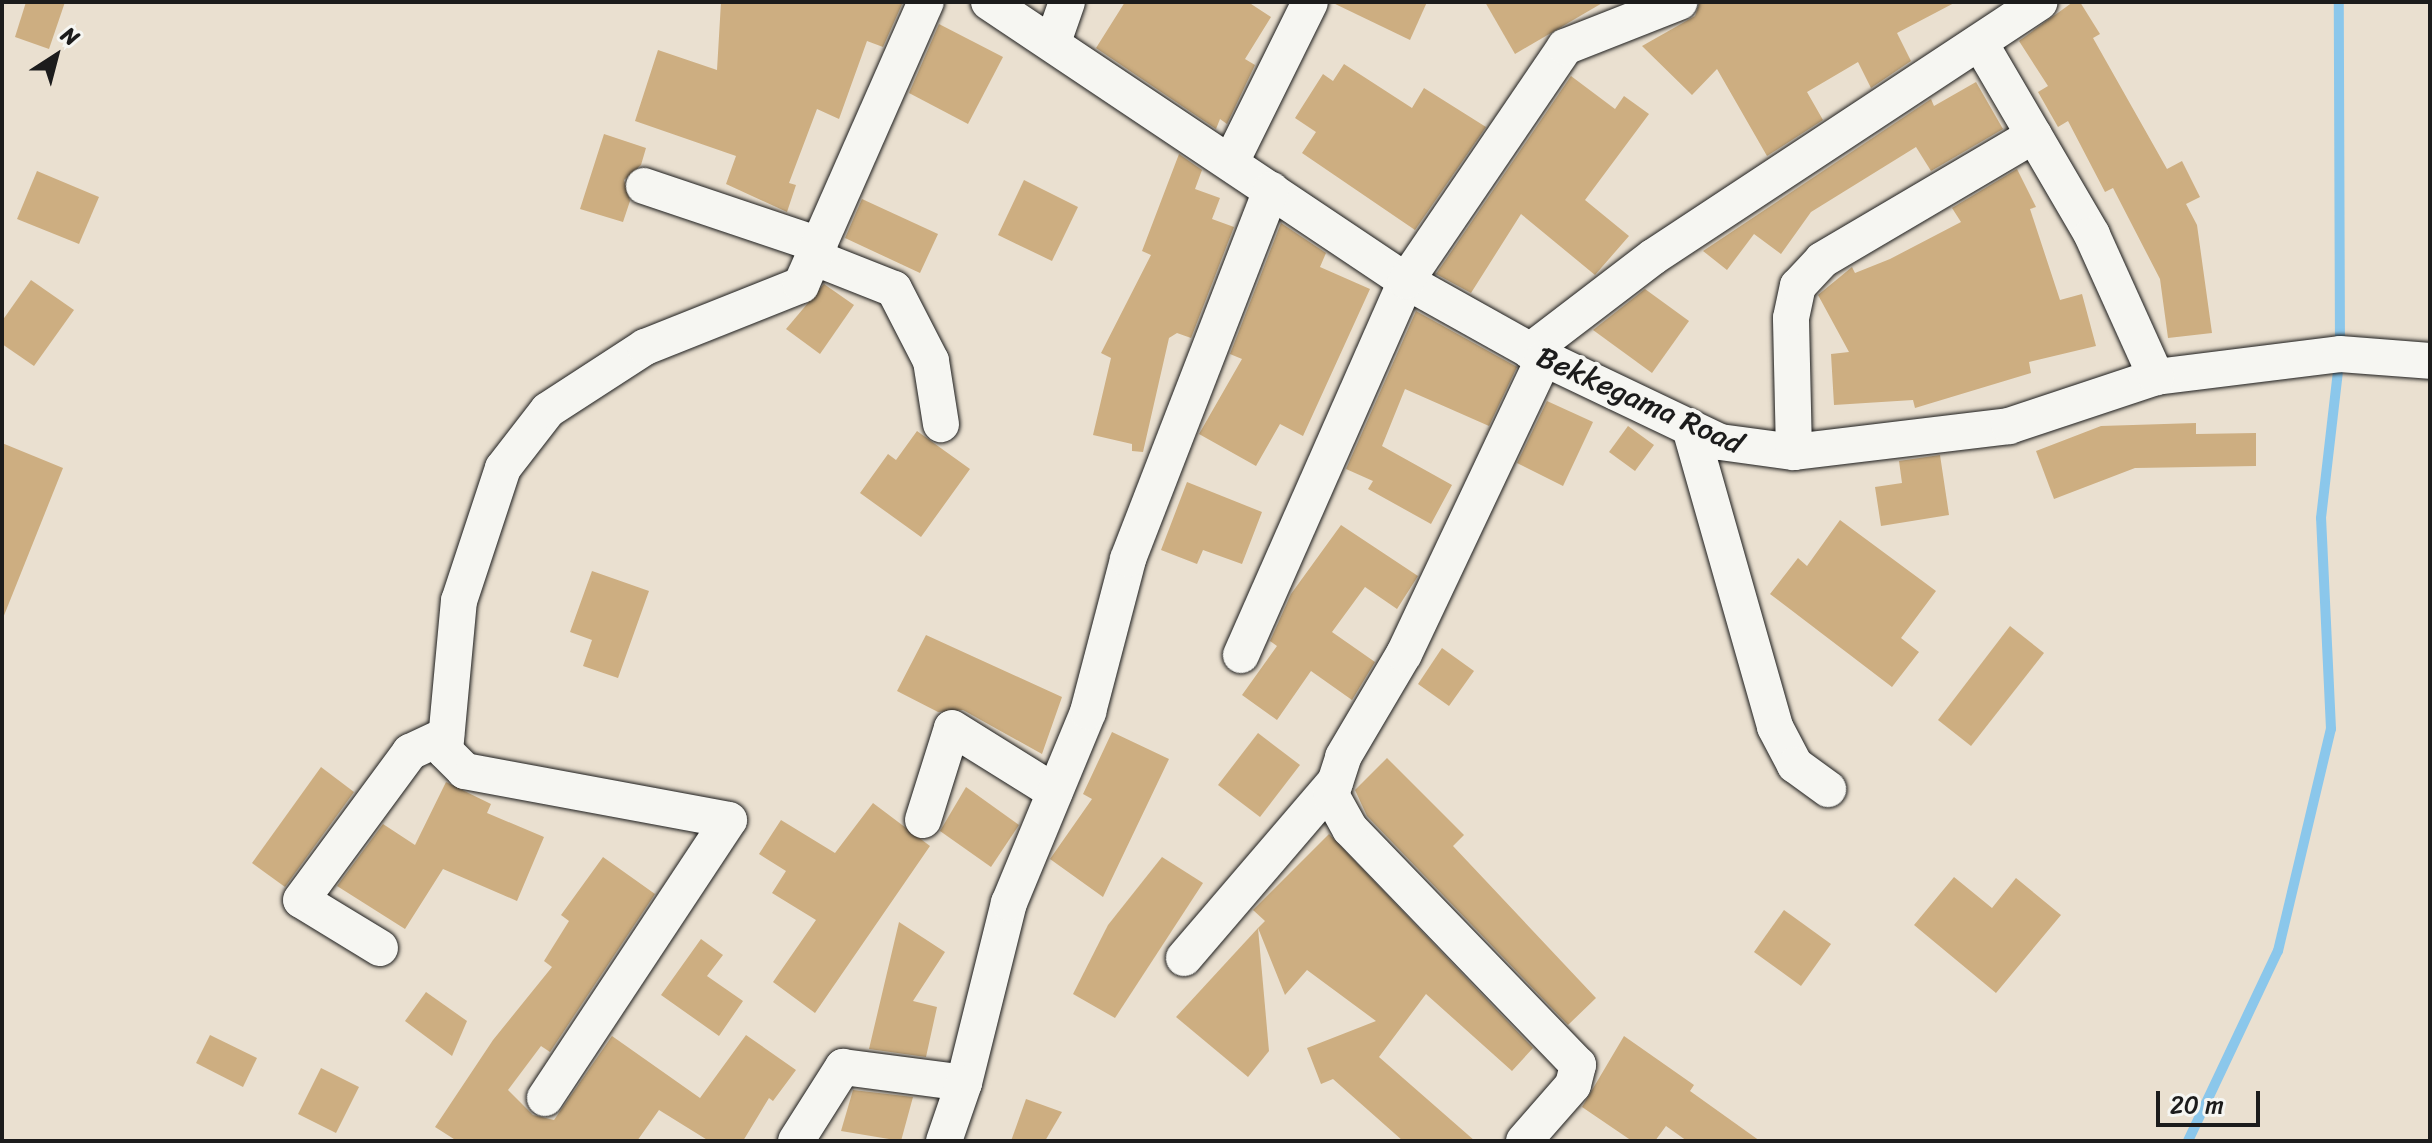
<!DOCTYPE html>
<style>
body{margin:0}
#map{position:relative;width:2432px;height:1143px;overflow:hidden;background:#eae0d0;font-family:Sriracha,sans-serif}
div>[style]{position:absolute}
.stream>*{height:10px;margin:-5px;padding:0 5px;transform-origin:5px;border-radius:5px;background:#8bc7eb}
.building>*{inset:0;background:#cdae81}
.roads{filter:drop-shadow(0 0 2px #1c1c1c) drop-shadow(0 0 2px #1c1c1c)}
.minor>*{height:36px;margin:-18px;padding:0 18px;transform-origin:18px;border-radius:18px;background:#f6f6f2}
span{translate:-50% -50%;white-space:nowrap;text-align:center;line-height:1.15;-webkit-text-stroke:8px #f6f6f2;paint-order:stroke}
.street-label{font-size:30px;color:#1c1c1c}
.frame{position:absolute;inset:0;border:4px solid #1c1c1c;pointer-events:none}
.north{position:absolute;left:16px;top:16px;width:80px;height:80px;-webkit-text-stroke:6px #f6f6f2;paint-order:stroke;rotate:36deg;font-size:22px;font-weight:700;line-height:32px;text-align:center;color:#1c1c1c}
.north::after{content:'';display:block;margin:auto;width:28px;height:36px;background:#1c1c1c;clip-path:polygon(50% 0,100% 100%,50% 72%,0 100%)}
.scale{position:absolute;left:2156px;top:1091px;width:104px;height:36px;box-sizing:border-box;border:4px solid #1c1c1c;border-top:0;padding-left:10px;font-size:24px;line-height:28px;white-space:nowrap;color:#1c1c1c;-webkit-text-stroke:6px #f6f6f2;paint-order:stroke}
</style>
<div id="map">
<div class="stream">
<i style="left:2188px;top:1141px;width:210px;rotate:-64.7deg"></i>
<i style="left:2278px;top:951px;width:228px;rotate:-76.6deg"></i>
<i style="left:2331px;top:729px;width:211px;rotate:-92.7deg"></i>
<i style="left:2321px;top:518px;width:165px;rotate:-83.4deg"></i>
<i style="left:2340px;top:354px;width:352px;rotate:-90.2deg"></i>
</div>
<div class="building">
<i style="clip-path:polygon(26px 2px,65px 2px,49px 49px,15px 37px)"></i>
<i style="clip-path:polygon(721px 2px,903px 2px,883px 47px,867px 41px,839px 119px,817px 109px,789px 183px,796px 185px,787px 212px,726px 184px,736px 156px,635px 121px,658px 50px,717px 70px)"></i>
<i style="clip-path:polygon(1125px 2px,1248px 2px,1271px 17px,1245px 59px,1255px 65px,1227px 124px,1220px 119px,1216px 129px,1096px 48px)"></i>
<i style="clip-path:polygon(1331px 2px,1427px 2px,1410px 40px)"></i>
<i style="clip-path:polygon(1485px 2px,1604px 2px,1515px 54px)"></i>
<i style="clip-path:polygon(1700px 2px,1956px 2px,1897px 33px,1911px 61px,1871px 88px,1858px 62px,1807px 92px,1823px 120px,1767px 156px,1717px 69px,1692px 95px,1642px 46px,1695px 16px)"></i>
<i style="clip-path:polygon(2073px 2px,2080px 2px,2100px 34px,2093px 38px,2167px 169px,2182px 161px,2200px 197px,2186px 204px,2197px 225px,2212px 333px,2168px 338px,2160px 279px,2113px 188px,2105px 192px,2068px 121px,2058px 127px,2038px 92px,2048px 86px,2019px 41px)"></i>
<i style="clip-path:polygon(939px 24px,1003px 57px,968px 124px,909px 93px)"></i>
<i style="clip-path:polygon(1344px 64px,1412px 108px,1424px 88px,1486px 127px,1415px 230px,1302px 153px,1316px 132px,1295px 118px,1323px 74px,1333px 81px)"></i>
<i style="clip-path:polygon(1571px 76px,1615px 109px,1624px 96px,1649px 114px,1585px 200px,1629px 236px,1595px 275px,1521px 214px,1471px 293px,1436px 274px)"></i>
<i style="clip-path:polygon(1976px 82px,2003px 129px,1931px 171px,1916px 147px,1811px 212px,1781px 254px,1754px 234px,1727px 270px,1703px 251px,1931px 99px,1934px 106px)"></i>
<i style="clip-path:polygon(604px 134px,646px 148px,641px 165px,624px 180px,630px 201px,623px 222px,580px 209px)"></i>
<i style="clip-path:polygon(1179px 154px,1202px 170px,1195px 189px,1220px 198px,1212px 219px,1234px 227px,1191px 338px,1177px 333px,1169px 338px,1143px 452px,1132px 451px,1132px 444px,1093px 435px,1111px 358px,1101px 353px,1151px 255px,1142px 251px)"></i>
<i style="clip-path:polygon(2017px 169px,2036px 207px,2030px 209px,2060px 300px,2082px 294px,2096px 346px,2029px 362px,2031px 373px,1915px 408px,1913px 400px,1834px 405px,1831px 354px,1849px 352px,1818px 295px,1852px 267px,1855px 273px,1890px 259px,1961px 222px,1952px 208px)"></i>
<i style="clip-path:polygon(37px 171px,99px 197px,79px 244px,17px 219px)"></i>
<i style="clip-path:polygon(1024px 180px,1078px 207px,1052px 261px,998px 235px)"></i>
<i style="clip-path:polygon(862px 199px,938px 234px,920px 273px,845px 238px)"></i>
<i style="clip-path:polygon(1281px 223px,1326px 253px,1320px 267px,1370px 289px,1303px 436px,1280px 424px,1256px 466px,1199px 434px,1242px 359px,1230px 354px)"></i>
<i style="clip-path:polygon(31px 280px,74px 310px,34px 366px,2px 344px,2px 321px)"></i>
<i style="clip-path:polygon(824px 284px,854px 305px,820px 354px,786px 329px)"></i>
<i style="clip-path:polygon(1645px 289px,1689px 321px,1652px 373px,1593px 330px)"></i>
<i style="clip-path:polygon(1416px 311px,1517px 367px,1489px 426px,1405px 389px,1382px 446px,1452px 485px,1431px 524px,1368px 489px,1373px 481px,1346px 469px)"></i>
<i style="clip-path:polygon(1547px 401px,1593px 422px,1563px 486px,1517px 463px)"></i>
<i style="clip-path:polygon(2196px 423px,2196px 434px,2256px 433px,2256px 466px,2135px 468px,2054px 499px,2036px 451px,2101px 426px)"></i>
<i style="clip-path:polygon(1628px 426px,1654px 445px,1635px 471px,1609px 452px)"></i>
<i style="clip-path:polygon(917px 431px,970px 469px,921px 537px,860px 493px,888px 454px,896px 460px)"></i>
<i style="clip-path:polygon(2px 443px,63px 468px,3px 618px,2px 617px)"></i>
<i style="clip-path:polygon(1940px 455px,1949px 515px,1881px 526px,1875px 487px,1902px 483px,1899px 461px)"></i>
<i style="clip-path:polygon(1187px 482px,1262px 512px,1242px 564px,1203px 550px,1197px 564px,1161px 550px)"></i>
<i style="clip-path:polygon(1840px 520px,1936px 591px,1901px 638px,1919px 652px,1892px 687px,1770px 594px,1798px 558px,1807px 566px)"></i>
<i style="clip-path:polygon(1341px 525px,1418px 576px,1397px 609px,1365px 587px,1332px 632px,1375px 662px,1352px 700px,1311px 671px,1277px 720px,1242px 695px,1277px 646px,1270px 641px,1291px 594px)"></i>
<i style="clip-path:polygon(592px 571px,649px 591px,618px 678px,583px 666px,592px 640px,570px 632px)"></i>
<i style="clip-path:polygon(2010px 626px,2044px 653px,1971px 746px,1938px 720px)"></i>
<i style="clip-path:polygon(926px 635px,1062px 697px,1042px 754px,963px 710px,938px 712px,897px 691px)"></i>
<i style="clip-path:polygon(1442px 648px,1474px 671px,1449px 706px,1418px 684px)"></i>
<i style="clip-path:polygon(1112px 732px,1169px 759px,1103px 897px,1050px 859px,1092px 799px,1083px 794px)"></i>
<i style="clip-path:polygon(1258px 733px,1300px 765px,1260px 817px,1218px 785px)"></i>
<i style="clip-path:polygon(1387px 758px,1464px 835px,1453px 846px,1596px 998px,1568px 1025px,1367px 816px,1355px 790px)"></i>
<i style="clip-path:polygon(321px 767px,354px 792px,285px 887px,252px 863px)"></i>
<i style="clip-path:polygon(446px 782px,491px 804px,487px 813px,544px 837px,517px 901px,443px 869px,405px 929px,337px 886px,383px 824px,415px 845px)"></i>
<i style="clip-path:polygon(966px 787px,1019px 825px,991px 867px,940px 831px)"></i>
<i style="clip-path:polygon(873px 803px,930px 846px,815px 1013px,773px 982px,816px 920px,772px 893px,786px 871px,759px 854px,781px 820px,835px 853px)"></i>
<i style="clip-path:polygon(1329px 834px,1533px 1048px,1512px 1071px,1426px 994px,1379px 1057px,1475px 1141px,1403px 1141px,1333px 1079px,1321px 1084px,1307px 1048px,1376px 1021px,1307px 970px,1285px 995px,1258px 928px,1265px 921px,1253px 910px)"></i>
<i style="clip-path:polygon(603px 857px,655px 894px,550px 1052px,541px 1046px,508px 1090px,533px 1115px,554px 1120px,612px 1036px,700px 1098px,746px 1035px,796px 1070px,773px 1101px,769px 1098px,743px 1141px,709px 1141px,659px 1110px,637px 1141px,457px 1141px,435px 1127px,493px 1040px,552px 967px,544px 961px,569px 921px,561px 915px)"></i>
<i style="clip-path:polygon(1162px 857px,1203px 883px,1115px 1018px,1073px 994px,1108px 925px)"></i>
<i style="clip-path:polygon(1954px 877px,1992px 908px,2016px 878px,2061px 915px,1996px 993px,1914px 925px)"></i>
<i style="clip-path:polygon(1784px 910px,1831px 944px,1801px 986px,1754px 952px)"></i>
<i style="clip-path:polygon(899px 922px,945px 952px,913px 1001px,937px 1007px,926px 1057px,869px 1049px)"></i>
<i style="clip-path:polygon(1258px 928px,1269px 1051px,1248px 1077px,1176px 1017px)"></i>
<i style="clip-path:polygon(701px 939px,723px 955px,707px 976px,743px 1001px,719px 1036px,661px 995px)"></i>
<i style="clip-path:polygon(426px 992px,467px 1021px,452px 1056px,405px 1021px)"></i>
<i style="clip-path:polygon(210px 1035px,257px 1058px,243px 1087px,196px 1063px)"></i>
<i style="clip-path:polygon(1624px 1036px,1694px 1085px,1690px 1091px,1760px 1141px,1687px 1141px,1666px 1126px,1655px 1141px,1632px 1141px,1582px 1107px)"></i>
<i style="clip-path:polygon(321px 1068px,359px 1087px,336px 1133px,298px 1114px)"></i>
<i style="clip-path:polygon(853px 1090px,913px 1097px,901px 1141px,841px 1131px)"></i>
<i style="clip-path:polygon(1026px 1099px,1062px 1112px,1045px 1141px,1011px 1141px)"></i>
</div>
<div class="roads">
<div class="minor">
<i style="left:989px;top:2px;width:502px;rotate:33.79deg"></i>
<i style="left:1406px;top:281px;width:158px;rotate:29.2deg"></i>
<i style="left:1544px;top:358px;width:195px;rotate:25.5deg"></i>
<i style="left:1720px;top:442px;width:75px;rotate:7.7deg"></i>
<i style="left:1794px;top:452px;width:217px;rotate:-6.9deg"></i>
<i style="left:2009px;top:426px;width:155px;rotate:-18.4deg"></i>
<i style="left:2156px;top:377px;width:185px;rotate:-7.1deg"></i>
<i style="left:2340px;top:354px;width:90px;rotate:4.4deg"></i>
<i style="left:1053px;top:42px;width:42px;rotate:-70.7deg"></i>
<i style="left:1980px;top:43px;width:222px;rotate:59.7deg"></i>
<i style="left:2092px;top:235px;width:156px;rotate:65.7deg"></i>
<i style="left:1231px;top:162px;width:178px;rotate:-63.7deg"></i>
<i style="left:644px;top:186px;width:185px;rotate:18.6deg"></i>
<i style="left:813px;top:257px;width:87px;rotate:21.6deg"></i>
<i style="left:894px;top:289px;width:81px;rotate:62.8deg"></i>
<i style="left:931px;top:361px;width:64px;rotate:81deg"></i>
<i style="left:1530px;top:351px;width:155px;rotate:-37.4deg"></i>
<i style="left:1653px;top:257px;width:463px;rotate:-33.4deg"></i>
<i style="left:1690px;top:428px;width:311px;rotate:74.1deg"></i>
<i style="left:1775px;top:727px;width:43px;rotate:62.2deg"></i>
<i style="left:1795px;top:765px;width:41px;rotate:36deg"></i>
<i style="left:1794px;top:452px;width:134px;rotate:-91.3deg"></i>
<i style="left:1791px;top:318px;width:33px;rotate:-78deg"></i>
<i style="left:1798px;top:286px;width:35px;rotate:-47deg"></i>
<i style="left:1822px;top:260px;width:246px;rotate:-30.5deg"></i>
<i style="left:1241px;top:655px;width:409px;rotate:-66.2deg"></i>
<i style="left:1406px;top:281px;width:283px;rotate:-55.8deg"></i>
<i style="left:1565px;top:47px;width:123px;rotate:-21.5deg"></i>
<i style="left:923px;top:820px;width:96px;rotate:-72.5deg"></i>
<i style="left:952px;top:728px;width:121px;rotate:31.9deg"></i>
<i style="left:380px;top:948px;width:92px;rotate:-148.7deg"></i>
<i style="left:301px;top:900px;width:184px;rotate:-53.6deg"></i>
<i style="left:410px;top:752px;width:40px;rotate:-25deg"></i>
<i style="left:1184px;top:958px;width:232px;rotate:-49.4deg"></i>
<i style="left:545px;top:1098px;width:333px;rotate:-56.5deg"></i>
<i style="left:729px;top:820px;width:269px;rotate:-169.5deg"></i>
<i style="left:465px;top:771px;width:28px;rotate:-135deg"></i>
<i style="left:445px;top:751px;width:151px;rotate:-84.7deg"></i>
<i style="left:459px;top:601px;width:140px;rotate:-71.7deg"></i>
<i style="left:503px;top:468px;width:73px;rotate:-52.2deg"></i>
<i style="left:548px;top:410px;width:116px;rotate:-33deg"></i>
<i style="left:645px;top:347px;width:168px;rotate:-21.7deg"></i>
<i style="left:801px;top:285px;width:309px;rotate:-66.2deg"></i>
<i style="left:796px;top:1141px;width:88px;rotate:-57.6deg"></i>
<i style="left:843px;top:1067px;width:122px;rotate:7.5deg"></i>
<i style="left:964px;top:1083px;width:186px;rotate:-76deg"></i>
<i style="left:1009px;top:903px;width:207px;rotate:-67.5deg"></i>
<i style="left:1088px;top:712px;width:158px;rotate:-75.3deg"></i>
<i style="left:1128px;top:559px;width:396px;rotate:-68.8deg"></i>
<i style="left:944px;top:1141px;width:61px;rotate:-71deg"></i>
<i style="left:1524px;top:1141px;width:74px;rotate:-48.8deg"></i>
<i style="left:1573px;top:1085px;width:21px;rotate:-76deg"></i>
<i style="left:1578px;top:1065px;width:328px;rotate:-134deg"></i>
<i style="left:1350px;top:829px;width:39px;rotate:-119deg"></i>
<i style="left:1331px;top:795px;width:40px;rotate:-72deg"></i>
<i style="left:1343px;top:757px;width:120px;rotate:-59.4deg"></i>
<i style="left:1404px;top:654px;width:327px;rotate:-64.7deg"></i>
</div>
</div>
<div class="street-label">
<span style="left:1640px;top:400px;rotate:24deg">Bekkegama Road</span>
</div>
<div class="frame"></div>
<div class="north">N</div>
<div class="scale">20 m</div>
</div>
